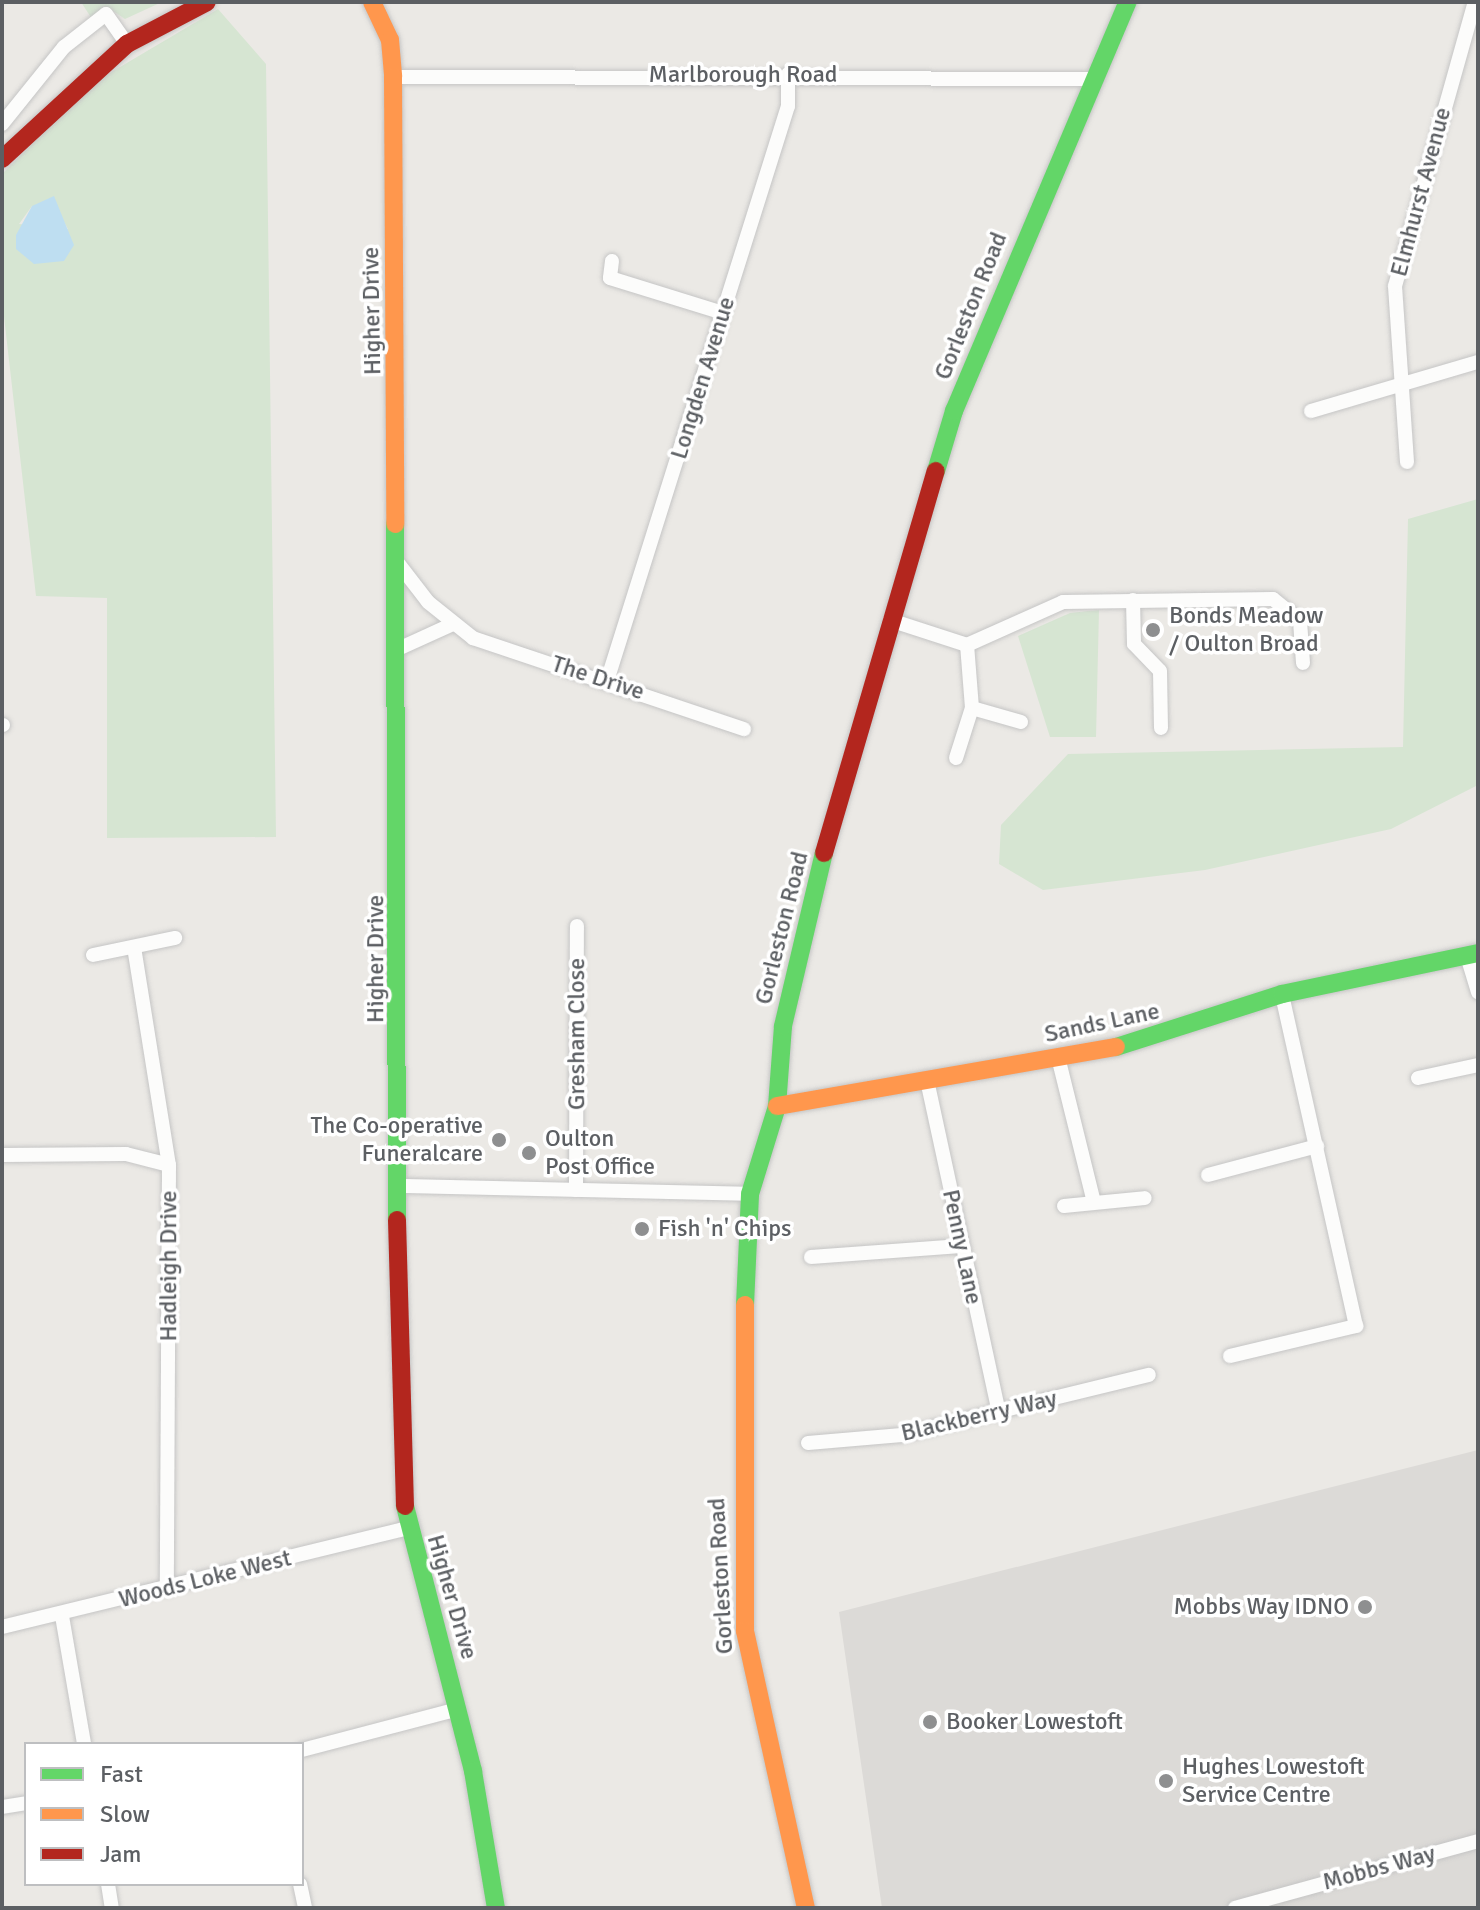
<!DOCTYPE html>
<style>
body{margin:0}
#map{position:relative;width:1480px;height:1910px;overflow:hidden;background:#ebe9e5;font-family:Signika,sans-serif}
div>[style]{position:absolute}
.industrial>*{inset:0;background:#dcdad7}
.green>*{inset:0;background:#d6e5d2}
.water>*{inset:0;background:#bedef1}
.roads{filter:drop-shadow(0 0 2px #c5c5c5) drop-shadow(0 0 2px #c5c5c5)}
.street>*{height:14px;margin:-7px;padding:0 7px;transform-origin:7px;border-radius:7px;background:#fcfcfb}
.fast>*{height:18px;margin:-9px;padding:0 9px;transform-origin:9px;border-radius:9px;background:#63d668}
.slow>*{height:18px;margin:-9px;padding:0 9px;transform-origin:9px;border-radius:9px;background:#ff974d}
.jam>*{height:18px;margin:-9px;padding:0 9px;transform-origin:9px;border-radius:9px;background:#b3261e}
.dots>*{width:22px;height:22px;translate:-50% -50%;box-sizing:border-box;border:4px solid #fff;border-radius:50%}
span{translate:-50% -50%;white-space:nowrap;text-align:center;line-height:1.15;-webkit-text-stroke:7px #fff;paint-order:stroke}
.street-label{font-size:24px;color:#5c5f63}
.poi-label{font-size:24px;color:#5c5f63}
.left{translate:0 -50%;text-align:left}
.right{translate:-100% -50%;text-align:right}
.frame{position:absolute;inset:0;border:4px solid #5c5f63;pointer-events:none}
.legend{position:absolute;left:24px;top:1742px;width:280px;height:144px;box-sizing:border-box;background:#fff;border:2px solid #bebfc1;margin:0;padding:10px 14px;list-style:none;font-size:24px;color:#5c5f63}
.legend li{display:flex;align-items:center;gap:16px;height:40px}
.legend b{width:40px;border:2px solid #bebfc1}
</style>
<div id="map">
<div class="industrial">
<i style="clip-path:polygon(1478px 1450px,1478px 1908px,882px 1908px,839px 1612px)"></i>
</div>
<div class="green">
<i style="clip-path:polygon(81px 2px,162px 2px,125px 19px,110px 9px,92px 19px)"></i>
<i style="clip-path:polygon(evenodd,218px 9px,266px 64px,276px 837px,107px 838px,107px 598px,36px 596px,2px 299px,2px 174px,93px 83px,218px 9px,32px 206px,56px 208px,68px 229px,19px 224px,32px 206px)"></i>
<i style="clip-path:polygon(1478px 499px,1478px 785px,1391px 829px,1205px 870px,1043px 890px,999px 864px,1001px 825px,1068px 754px,1403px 747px,1408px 519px)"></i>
<i style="clip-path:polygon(1099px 610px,1096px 737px,1050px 737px,1018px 636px,1070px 613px)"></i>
</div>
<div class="water">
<i style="clip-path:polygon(54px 196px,74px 245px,64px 261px,34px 264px,16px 249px,16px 235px,32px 206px)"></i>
</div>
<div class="roads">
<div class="street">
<i style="left:393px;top:77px;width:699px;rotate:0.16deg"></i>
<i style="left:2px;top:124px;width:99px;rotate:-51.2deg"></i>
<i style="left:64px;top:47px;width:53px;rotate:-38.2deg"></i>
<i style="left:106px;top:14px;width:37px;rotate:55deg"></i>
<i style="left:612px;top:261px;width:17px;rotate:97deg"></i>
<i style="left:610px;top:278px;width:118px;rotate:17.2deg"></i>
<i style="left:1311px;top:411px;width:174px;rotate:-16.4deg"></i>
<i style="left:1407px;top:462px;width:176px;rotate:-93.9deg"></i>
<i style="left:1395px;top:286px;width:295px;rotate:-74.3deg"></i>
<i style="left:398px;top:563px;width:49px;rotate:52.4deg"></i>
<i style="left:428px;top:602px;width:58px;rotate:38.7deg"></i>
<i style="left:473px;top:638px;width:286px;rotate:18.6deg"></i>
<i style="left:1133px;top:600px;width:44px;rotate:88.7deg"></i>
<i style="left:1134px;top:644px;width:37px;rotate:46deg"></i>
<i style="left:1160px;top:671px;width:57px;rotate:89deg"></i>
<i style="left:890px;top:620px;width:81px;rotate:18deg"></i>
<i style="left:967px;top:645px;width:105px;rotate:-24.1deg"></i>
<i style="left:1063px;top:602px;width:210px;rotate:-0.8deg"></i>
<i style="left:1273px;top:599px;width:35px;rotate:39deg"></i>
<i style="left:1300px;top:621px;width:42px;rotate:85.9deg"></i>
<i style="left:398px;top:649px;width:60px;rotate:-24.4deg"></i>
<i style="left:607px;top:681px;width:603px;rotate:-72.53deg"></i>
<i style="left:788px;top:106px;width:32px;rotate:-90deg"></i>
<i style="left:972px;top:708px;width:51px;rotate:15.9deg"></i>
<i style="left:2px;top:725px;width:1px"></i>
<i style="left:956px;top:758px;width:52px;rotate:-72.3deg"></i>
<i style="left:972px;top:708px;width:63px;rotate:-94.5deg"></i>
<i style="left:134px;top:947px;width:221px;rotate:80.9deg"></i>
<i style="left:169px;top:1165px;width:424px;rotate:90.3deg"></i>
<i style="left:93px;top:955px;width:84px;rotate:-11.7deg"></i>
<i style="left:1467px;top:956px;width:38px;rotate:73deg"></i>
<i style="left:1058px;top:1057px;width:149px;rotate:76.1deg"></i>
<i style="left:1418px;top:1078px;width:61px;rotate:-12.2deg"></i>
<i style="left:927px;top:1080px;width:342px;rotate:77.8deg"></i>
<i style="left:2px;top:1155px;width:124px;rotate:-0.5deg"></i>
<i style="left:126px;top:1154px;width:44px;rotate:14.3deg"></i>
<i style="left:1208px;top:1175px;width:113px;rotate:-14.9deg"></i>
<i style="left:402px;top:1186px;width:348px;rotate:1.3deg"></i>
<i style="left:576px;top:1190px;width:264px;rotate:-89.8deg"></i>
<i style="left:1064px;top:1206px;width:81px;rotate:-5.6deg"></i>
<i style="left:811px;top:1257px;width:150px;rotate:-4.2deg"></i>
<i style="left:1230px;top:1356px;width:130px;rotate:-13.4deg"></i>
<i style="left:1356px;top:1326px;width:340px;rotate:-102.6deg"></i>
<i style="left:808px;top:1443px;width:94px;rotate:-4.9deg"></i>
<i style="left:902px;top:1435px;width:254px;rotate:-13.7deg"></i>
<i style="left:62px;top:1616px;width:130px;rotate:80.2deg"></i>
<i style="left:2px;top:1627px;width:417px;rotate:-13.7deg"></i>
<i style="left:302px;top:1750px;width:161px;rotate:-14.7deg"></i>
<i style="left:2px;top:1807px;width:24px;rotate:-9deg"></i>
<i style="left:108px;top:1884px;width:24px;rotate:81deg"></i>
<i style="left:300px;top:1884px;width:25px;rotate:78deg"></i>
<i style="left:1235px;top:1908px;width:252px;rotate:-15.4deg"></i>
</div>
<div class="fast">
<i style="left:936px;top:471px;width:63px;rotate:-73.3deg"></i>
<i style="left:954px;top:411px;width:444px;rotate:-67deg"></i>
<i style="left:395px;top:524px;width:696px;rotate:89.84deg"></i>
<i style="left:1116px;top:1047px;width:174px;rotate:-17.7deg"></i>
<i style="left:1282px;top:994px;width:200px;rotate:-11.8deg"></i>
<i style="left:745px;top:1305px;width:111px;rotate:-87.4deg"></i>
<i style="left:750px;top:1194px;width:92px;rotate:-72.9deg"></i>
<i style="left:777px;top:1106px;width:80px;rotate:-85.7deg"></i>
<i style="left:783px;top:1026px;width:178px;rotate:-76.7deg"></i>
<i style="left:405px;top:1506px;width:274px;rotate:75.6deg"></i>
<i style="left:473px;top:1771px;width:139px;rotate:80.5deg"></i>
</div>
<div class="slow">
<i style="left:372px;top:2px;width:42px;rotate:64.7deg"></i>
<i style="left:390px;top:40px;width:37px;rotate:85deg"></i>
<i style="left:393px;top:77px;width:447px;rotate:89.7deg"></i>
<i style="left:777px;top:1106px;width:344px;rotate:-9.9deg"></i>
<i style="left:745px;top:1305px;width:326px;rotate:90deg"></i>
<i style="left:745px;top:1631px;width:284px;rotate:77.6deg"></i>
</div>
<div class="jam">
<i style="left:2px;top:159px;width:170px;rotate:-42.6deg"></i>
<i style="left:127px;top:44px;width:90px;rotate:-27.7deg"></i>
<i style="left:824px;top:853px;width:398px;rotate:-73.7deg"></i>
<i style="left:397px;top:1220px;width:286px;rotate:88.4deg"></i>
</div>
</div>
<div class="dots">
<i style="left:1153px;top:630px;background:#8e8f90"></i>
<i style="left:499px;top:1140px;background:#8e8f90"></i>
<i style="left:529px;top:1153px;background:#8e8f90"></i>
<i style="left:642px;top:1229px;background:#8e8f90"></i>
<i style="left:1365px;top:1607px;background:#8e8f90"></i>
<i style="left:930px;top:1722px;background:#8e8f90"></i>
<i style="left:1166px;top:1781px;background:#8e8f90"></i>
</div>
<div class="street-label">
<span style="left:743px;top:75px">Marlborough Road</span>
<span style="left:1421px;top:192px;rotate:-75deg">Elmhurst Avenue</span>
<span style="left:971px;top:306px;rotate:-68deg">Gorleston Road</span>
<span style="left:372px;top:311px;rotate:-91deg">Higher Drive</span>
<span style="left:703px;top:378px;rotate:-73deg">Longden Avenue</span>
<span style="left:598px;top:678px;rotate:18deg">The Drive</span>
<span style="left:782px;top:928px;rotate:-76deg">Gorleston Road</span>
<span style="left:376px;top:959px;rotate:-90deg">Higher Drive</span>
<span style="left:1102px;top:1023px;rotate:-12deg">Sands Lane</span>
<span style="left:577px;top:1034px;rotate:-90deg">Gresham Close</span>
<span style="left:962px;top:1247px;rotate:78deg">Penny Lane</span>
<span style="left:169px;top:1266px;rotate:-90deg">Hadleigh Drive</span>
<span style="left:979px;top:1416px;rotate:-13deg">Blackberry Way</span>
<span style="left:721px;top:1576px;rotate:-93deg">Gorleston Road</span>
<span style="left:205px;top:1579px;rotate:-14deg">Woods Loke West</span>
<span style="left:452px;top:1597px;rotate:74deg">Higher Drive</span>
<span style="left:1379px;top:1868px;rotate:-15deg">Mobbs Way</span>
</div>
<div class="poi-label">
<span class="left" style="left:1169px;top:630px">Bonds Meadow<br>/ Oulton Broad</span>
<span class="right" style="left:483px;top:1140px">The Co-operative<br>Funeralcare</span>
<span class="left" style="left:545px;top:1153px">Oulton<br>Post Office</span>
<span class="left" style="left:658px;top:1229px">Fish 'n' Chips</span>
<span class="right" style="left:1349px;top:1607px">Mobbs Way IDNO</span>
<span class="left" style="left:946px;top:1722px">Booker Lowestoft</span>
<span class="left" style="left:1182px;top:1781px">Hughes Lowestoft<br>Service Centre</span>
</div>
<div class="frame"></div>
<ul class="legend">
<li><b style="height:10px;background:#63d668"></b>Fast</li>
<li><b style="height:10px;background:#ff974d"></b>Slow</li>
<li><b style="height:10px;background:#b3261e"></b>Jam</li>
</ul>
</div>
